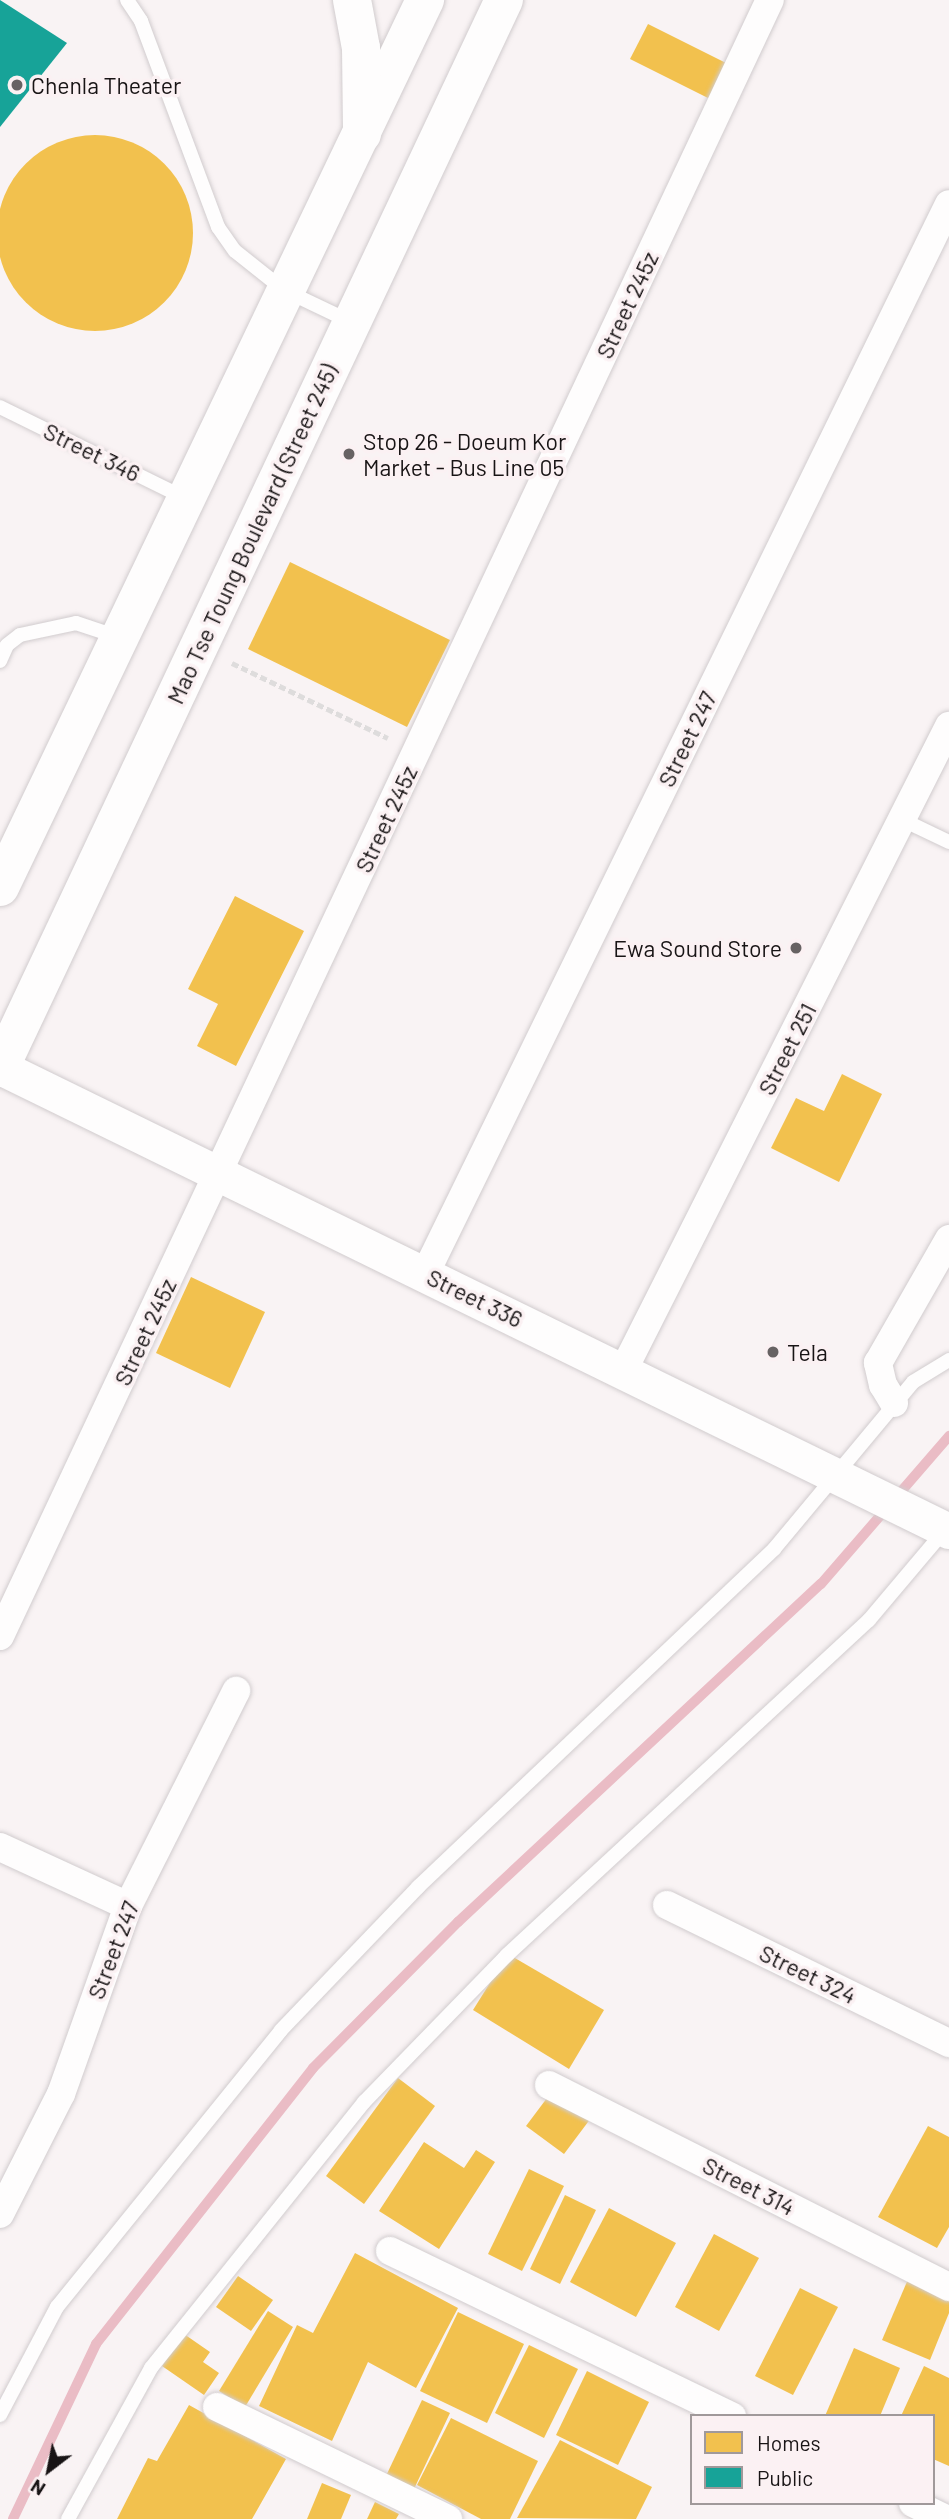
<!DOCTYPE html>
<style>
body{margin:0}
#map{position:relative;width:949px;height:2519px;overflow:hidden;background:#f9f3f4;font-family:Barlow,sans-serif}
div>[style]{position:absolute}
.homes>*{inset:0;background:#f2c14e}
.round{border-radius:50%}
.public>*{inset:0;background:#17a398}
.stream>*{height:10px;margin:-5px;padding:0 5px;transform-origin:5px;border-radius:5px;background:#eabcc5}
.path>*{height:4.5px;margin-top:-2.25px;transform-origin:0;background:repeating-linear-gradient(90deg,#dedcdc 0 7px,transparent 0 10.5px)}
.roads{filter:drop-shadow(0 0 2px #d1ccce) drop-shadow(0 0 2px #d1ccce)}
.service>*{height:14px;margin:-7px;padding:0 7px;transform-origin:7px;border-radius:7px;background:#fefdfd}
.minor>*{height:28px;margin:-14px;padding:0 14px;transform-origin:14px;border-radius:14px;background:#fefdfd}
.tertiary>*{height:35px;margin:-17.5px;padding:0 17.5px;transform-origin:17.5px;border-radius:17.5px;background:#fefdfd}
.secondary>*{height:38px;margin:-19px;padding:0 19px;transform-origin:19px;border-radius:19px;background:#fefdfd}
.primary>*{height:38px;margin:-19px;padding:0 19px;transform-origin:19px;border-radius:19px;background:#fefdfd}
.dots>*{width:19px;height:19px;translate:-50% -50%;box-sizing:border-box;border:4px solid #fbf1f3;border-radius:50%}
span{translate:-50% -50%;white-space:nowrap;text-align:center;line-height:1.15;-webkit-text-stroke:7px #fbf1f3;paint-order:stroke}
.poi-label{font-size:23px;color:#181415}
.left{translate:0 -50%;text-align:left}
.right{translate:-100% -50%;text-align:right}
.street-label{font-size:23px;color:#181415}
.legend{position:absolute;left:690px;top:2414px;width:245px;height:91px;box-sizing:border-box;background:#fbf1f3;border:2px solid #a0999a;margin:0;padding:9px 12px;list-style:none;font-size:21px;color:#181415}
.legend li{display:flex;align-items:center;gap:14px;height:35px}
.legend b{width:35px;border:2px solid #a0999a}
.north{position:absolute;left:14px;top:2435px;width:70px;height:70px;-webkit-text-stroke:5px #fbf1f3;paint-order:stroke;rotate:212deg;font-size:19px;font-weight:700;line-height:28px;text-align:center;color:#181415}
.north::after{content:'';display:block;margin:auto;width:24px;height:32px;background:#181415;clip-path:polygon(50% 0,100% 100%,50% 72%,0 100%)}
</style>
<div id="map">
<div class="homes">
<i style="clip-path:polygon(648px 24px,728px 64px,710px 99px,630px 59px)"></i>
<i class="round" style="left:-3px;top:135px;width:196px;height:196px"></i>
<i style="clip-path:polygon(290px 562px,450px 640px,407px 727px,248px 649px)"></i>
<i style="clip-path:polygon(235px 896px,304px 931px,236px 1066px,197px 1046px,218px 1004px,188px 989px)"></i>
<i style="clip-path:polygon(842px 1074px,882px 1094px,839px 1182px,771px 1148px,796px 1098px,824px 1111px)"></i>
<i style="clip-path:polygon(191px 1277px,265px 1312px,230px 1388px,156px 1353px)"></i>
<i style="clip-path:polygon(508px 1954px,604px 2010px,569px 2069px,473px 2010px)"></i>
<i style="clip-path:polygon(398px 2078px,435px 2106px,364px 2204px,326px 2176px)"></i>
<i style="clip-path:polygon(553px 2090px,591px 2118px,564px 2154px,526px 2126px)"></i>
<i style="clip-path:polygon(928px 2126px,949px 2137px,949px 2227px,937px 2248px,878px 2217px)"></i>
<i style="clip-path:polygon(424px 2142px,464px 2168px,476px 2150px,495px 2162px,439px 2249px,379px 2211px)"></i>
<i style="clip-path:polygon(529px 2169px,564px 2186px,522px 2271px,488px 2254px)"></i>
<i style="clip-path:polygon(565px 2195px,596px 2210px,560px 2284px,530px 2269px)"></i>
<i style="clip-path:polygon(609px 2208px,676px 2243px,636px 2317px,570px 2282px)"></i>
<i style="clip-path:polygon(714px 2234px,759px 2258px,719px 2331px,675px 2307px)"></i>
<i style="clip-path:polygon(355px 2253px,458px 2308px,416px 2388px,368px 2362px,332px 2441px,259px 2406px,297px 2325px,313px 2333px)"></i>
<i style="clip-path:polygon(238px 2276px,273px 2300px,251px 2331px,216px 2307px)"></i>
<i style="clip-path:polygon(909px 2277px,949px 2294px,949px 2313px,930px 2360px,882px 2340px)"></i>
<i style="clip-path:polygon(800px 2288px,838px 2307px,793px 2395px,755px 2376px)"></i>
<i style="clip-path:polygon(268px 2311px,293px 2327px,245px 2407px,219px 2391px)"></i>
<i style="clip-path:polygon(458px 2312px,524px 2344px,487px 2423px,420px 2391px)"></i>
<i style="clip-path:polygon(184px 2334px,210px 2352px,203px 2362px,219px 2373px,204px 2395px,162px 2366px)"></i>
<i style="clip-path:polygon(529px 2345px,578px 2369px,544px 2438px,495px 2413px)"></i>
<i style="clip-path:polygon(854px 2348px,900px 2368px,880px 2416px,825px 2416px)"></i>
<i style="clip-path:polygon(924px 2366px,949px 2378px,949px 2466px,933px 2459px,933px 2416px,901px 2416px)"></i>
<i style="clip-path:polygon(587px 2371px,649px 2402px,618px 2465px,556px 2435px)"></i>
<i style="clip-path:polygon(422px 2400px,450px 2413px,413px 2491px,385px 2478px)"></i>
<i style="clip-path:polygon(189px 2405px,286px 2459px,252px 2519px,117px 2519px,148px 2458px,157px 2461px)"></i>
<i style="clip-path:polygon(451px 2418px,538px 2461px,510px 2519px,481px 2519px,417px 2485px)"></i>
<i style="clip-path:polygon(560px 2440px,652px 2487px,636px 2519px,517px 2518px)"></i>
<i style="clip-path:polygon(322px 2483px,351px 2495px,341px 2519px,307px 2519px)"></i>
<i style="clip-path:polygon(375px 2502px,399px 2514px,396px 2519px,367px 2519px)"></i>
</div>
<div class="public">
<i style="clip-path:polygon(0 0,67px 43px,0 127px)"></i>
</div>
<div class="stream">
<i style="left:13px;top:2519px;width:194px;rotate:-64.6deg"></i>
<i style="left:96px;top:2344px;width:351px;rotate:-51.8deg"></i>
<i style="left:313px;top:2068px;width:206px;rotate:-45.2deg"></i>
<i style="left:458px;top:1922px;width:496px;rotate:-43deg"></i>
<i style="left:821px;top:1584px;width:196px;rotate:-49.1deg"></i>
</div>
<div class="path">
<i style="left:232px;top:663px;width:173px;rotate:25.7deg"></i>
</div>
<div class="roads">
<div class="service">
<i style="left:127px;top:0;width:25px;rotate:56deg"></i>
<i style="left:141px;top:21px;width:220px;rotate:69.5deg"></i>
<i style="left:218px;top:227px;width:29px;rotate:55deg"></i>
<i style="left:235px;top:251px;width:63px;rotate:38.5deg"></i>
<i style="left:284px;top:290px;width:74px;rotate:25.5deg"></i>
<i style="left:0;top:407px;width:204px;rotate:26.2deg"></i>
<i style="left:0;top:661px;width:17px;rotate:-66deg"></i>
<i style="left:7px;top:645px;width:16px;rotate:-38deg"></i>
<i style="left:20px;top:635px;width:57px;rotate:-12.1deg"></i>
<i style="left:76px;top:623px;width:44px;rotate:18.4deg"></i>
<i style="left:903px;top:820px;width:51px;rotate:25.6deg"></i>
<i style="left:0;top:2415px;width:122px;rotate:-62.2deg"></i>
<i style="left:57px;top:2307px;width:356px;rotate:-51deg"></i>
<i style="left:281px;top:2030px;width:198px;rotate:-46.2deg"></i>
<i style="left:418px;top:1887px;width:491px;rotate:-43.5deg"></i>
<i style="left:774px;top:1549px;width:217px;rotate:-50.2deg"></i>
<i style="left:913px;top:1382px;width:42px;rotate:-31.4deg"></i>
<i style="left:68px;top:2519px;width:172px;rotate:-61.2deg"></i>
<i style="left:151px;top:2368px;width:341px;rotate:-51.3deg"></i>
<i style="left:364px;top:2102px;width:205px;rotate:-45.8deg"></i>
<i style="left:507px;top:1955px;width:493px;rotate:-42.8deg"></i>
<i style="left:869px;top:1620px;width:116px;rotate:-49.9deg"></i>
</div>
<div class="minor">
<i style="left:425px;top:1274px;width:1191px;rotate:-63.91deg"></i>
<i style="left:623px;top:1371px;width:723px;rotate:-63.19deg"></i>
<i style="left:894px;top:1403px;width:21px;rotate:-121deg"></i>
<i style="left:883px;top:1385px;width:23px;rotate:-103deg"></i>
<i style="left:878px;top:1363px;width:143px;rotate:-60.2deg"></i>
<i style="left:0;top:1636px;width:1808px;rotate:-64.8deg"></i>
<i style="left:0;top:1847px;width:141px;rotate:24.7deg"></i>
<i style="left:667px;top:1905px;width:314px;rotate:26.1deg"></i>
<i style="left:549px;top:2085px;width:448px;rotate:26.8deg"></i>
<i style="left:0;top:2214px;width:135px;rotate:-63.1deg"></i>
<i style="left:61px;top:2094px;width:200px;rotate:-70.4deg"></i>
<i style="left:128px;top:1906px;width:241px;rotate:-63.3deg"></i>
<i style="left:390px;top:2251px;width:380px;rotate:25.8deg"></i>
<i style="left:217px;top:2407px;width:257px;rotate:25.9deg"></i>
<i style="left:913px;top:2503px;width:37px;rotate:26deg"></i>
</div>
<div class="tertiary">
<i style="left:0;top:1067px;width:1056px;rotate:26.06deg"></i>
</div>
<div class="secondary">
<i style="left:0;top:887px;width:984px;rotate:-64.4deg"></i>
<i style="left:0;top:1068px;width:1181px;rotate:-64.74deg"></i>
</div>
<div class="primary">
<i style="left:352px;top:0;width:49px;rotate:79.4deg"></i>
<i style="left:361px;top:48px;width:86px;rotate:89.3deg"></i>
</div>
</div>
<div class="dots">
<i style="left:17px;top:85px;background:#676263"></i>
<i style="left:349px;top:454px;background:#676263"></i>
<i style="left:796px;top:948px;background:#676263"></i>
<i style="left:773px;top:1352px;background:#676263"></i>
</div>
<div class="poi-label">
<span class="left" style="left:31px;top:85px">Chenla Theater</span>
<span class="left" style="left:363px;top:454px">Stop 26 - Doeum Kor<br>Market - Bus Line 05</span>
<span class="right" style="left:782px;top:948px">Ewa Sound Store</span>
<span class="left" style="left:787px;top:1352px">Tela</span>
</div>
<div class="street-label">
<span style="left:627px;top:305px;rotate:-65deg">Street 245z</span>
<span style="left:92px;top:452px;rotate:26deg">Street 346</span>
<span style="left:252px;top:534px;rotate:-65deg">Mao Tse Toung Boulevard (Street 245)</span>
<span style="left:687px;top:739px;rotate:-64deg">Street 247</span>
<span style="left:386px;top:819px;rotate:-65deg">Street 245z</span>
<span style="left:787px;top:1049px;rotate:-63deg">Street 251</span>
<span style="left:475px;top:1298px;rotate:26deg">Street 336</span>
<span style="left:145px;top:1332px;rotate:-65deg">Street 245z</span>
<span style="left:113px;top:1950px;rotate:-69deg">Street 247</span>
<span style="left:808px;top:1974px;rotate:26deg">Street 324</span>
<span style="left:749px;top:2186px;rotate:27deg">Street 314</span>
</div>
<ul class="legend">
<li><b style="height:19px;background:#f2c14e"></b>Homes</li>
<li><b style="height:19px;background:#17a398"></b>Public</li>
</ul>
<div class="north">N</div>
</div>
